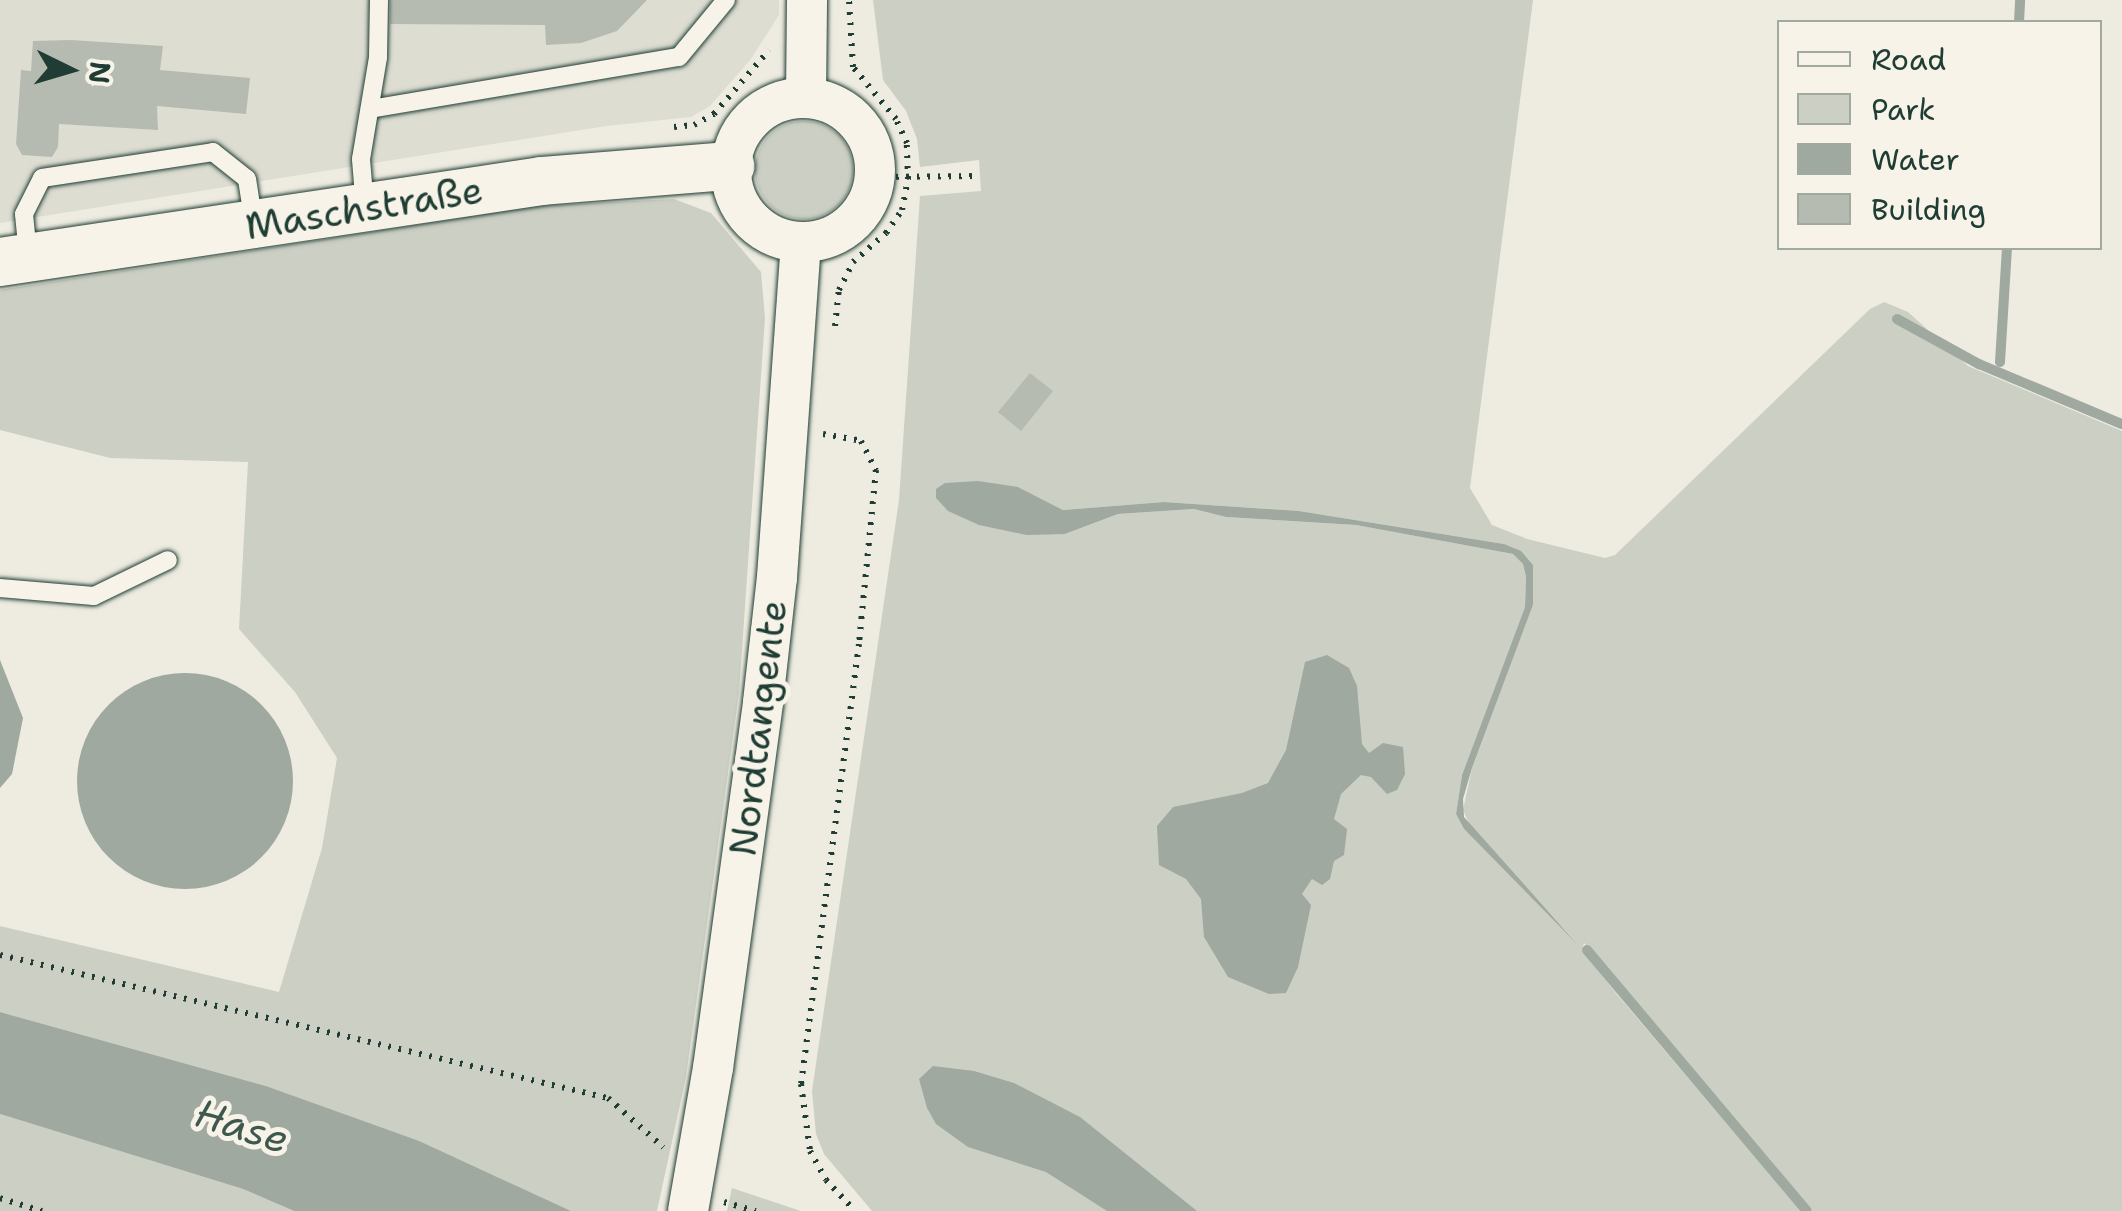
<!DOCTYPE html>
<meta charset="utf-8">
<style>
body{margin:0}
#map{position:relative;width:2122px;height:1211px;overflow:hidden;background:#eeece1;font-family:"Shantell Sans",sans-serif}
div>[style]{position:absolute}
.built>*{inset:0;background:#ddddd2}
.green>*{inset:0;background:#cccfc4}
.round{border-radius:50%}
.water>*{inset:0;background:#9fa99f}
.stream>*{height:10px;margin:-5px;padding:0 5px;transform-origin:5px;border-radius:5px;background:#9fa99f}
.building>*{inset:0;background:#b5bbb0}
.path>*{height:6px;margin-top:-3px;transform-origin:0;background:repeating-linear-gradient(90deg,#1f3d34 0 2.5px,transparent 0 10.5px)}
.roads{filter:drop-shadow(0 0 2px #1f3d34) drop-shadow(0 0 2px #1f3d34)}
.service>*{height:18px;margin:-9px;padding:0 9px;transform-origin:9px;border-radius:9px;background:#f7f3e8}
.tertiary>*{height:40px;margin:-20px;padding:0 20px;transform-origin:20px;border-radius:20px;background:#f7f3e8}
.tertiary>.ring{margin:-20px;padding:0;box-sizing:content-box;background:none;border:40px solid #f7f3e8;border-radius:50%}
.secondary>*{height:48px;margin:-24px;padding:0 24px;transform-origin:24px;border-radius:24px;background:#f7f3e8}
span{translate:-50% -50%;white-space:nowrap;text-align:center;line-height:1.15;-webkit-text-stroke:10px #f7f3e8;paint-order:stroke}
.street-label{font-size:38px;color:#1f3d34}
.water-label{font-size:40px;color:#3f584f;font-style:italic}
.legend{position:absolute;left:1777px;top:20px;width:325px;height:230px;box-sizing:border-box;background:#f7f3e8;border:2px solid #a1aaa0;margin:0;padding:12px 18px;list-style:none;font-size:30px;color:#1f3d34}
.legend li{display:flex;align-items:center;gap:20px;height:50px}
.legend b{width:50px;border:2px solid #a1aaa0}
.north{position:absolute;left:20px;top:20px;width:100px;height:100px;-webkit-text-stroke:8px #f7f3e8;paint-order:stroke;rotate:95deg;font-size:28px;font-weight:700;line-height:40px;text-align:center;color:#1f3d34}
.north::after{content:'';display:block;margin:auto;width:35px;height:45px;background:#1f3d34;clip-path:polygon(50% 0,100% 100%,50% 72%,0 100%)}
</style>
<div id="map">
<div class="built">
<i style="clip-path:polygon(0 0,779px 0,779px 15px,751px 59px,710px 106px,691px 117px,606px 126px,0 223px)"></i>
</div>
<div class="green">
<i style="clip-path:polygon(evenodd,873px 0,1533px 0,1470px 488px,1492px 525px,1527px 539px,1605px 558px,1615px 555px,1870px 309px,1884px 302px,1908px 312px,1968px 366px,2122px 431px,2122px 1211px,1812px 1211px,1584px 943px,1582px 950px,1615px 992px,1801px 1211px,872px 1211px,824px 1154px,816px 1134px,812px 1091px,899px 500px,920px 196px,981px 191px,979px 160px,920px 167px,917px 139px,906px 111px,883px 80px,873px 0,1018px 487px,1063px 510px,1164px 502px,1299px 511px,1504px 544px,1533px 565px,1533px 605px,1472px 768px,1463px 810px,1470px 826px,1579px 945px,1464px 829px,1456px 814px,1462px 775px,1525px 607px,1526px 577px,1523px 564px,1513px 554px,1356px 525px,1226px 517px,1194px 509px,1118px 514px,1065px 534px,1018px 487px)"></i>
<i class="round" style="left:755px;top:121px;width:98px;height:98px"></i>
<i style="clip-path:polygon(674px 199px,711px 213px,761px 272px,765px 318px,739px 693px,686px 1077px,657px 1211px,571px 1211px,419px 1142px,266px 1086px,0 1012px,0 926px,279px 992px,322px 848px,337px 758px,295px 692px,239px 629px,248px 462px,110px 458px,0 430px,0 290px,537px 206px)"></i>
<i style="clip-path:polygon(0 1114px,243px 1189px,294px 1211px,0 1211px)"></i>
<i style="clip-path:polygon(732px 1188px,801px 1211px,727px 1211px)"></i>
</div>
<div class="water">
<i style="clip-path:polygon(978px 481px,1018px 487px,1063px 510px,1164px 502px,1299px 511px,1504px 544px,1521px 551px,1533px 565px,1533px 605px,1472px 768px,1463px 799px,1464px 817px,1579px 946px,1464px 829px,1456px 814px,1462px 775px,1525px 607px,1526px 577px,1523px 564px,1513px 554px,1356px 525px,1226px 517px,1194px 509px,1118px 514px,1065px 534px,1027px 535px,979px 525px,948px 511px,936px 498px,936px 489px,945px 483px)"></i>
<i style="clip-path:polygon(1327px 655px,1349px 668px,1357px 686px,1362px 744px,1369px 753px,1383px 743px,1403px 747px,1405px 774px,1397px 790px,1387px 794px,1371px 777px,1361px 775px,1341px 794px,1334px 819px,1347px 829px,1344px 855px,1334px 861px,1330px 879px,1322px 885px,1312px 879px,1302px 894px,1311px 905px,1298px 967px,1286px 993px,1269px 994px,1228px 977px,1204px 937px,1201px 899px,1186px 879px,1159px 865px,1157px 826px,1173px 807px,1242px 793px,1268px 783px,1286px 750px,1305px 662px)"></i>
<i style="clip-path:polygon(0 660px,23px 718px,12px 774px,0 788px)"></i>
<i class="round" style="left:77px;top:673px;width:216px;height:216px"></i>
<i style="clip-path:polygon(0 1012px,266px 1086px,419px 1141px,571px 1211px,294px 1211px,243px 1189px,0 1114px)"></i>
<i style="clip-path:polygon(933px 1066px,974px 1071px,1014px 1083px,1080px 1117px,1197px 1211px,1107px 1211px,1046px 1172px,968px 1147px,936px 1124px,927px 1108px,919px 1079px)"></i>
</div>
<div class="stream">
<i style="left:2019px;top:22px;width:22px;rotate:-87deg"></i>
<i style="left:1897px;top:319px;width:94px;rotate:28.8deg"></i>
<i style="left:1979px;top:364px;width:155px;rotate:22.8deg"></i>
<i style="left:2000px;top:362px;width:114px;rotate:-86.5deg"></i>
<i style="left:1587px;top:950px;width:341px;rotate:49.9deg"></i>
</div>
<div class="building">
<i style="clip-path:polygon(390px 0,647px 0,617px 31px,581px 43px,546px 45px,545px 25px,390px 24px)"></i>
<i style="clip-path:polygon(71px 40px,163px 46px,160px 70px,250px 78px,246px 114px,157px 106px,158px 130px,59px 124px,58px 147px,52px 157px,22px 155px,16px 144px,21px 70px,31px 71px,33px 41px)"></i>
<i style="clip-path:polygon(1030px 373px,1053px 391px,1021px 431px,998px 412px)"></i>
</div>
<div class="path">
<i style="left:674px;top:127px;width:20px;rotate:-6deg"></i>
<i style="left:694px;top:125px;width:23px;rotate:-29deg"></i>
<i style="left:714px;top:114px;width:84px;rotate:-49.3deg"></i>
<i style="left:875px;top:177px;width:105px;rotate:-0.5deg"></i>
<i style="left:835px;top:326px;width:36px;rotate:-84deg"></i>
<i style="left:839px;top:290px;width:31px;rotate:-63deg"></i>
<i style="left:853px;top:262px;width:44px;rotate:-41.3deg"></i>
<i style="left:886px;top:233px;width:28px;rotate:-55deg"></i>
<i style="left:902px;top:210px;width:32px;rotate:-79deg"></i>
<i style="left:908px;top:179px;width:36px;rotate:-92deg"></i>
<i style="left:907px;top:143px;width:26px;rotate:-115deg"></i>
<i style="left:896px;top:119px;width:67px;rotate:-129.6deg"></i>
<i style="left:853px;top:67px;width:67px;rotate:-93.4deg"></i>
<i style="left:823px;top:434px;width:39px;rotate:10deg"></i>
<i style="left:861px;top:441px;width:33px;rotate:63deg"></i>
<i style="left:876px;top:470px;width:175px;rotate:95.6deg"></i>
<i style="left:859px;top:644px;width:444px;rotate:97.5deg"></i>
<i style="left:801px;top:1084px;width:68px;rotate:82.3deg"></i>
<i style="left:810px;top:1151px;width:33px;rotate:61deg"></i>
<i style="left:826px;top:1180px;width:42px;rotate:46.9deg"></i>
<i style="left:0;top:955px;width:625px;rotate:13.24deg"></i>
<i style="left:608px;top:1098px;width:74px;rotate:41.7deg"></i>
<i style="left:0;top:1198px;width:44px;rotate:17.2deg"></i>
<i style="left:724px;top:1202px;width:33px;rotate:16deg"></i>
</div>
<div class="roads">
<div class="service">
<i style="left:370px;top:109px;width:313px;rotate:-9.6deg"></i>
<i style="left:679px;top:57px;width:74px;rotate:-50.5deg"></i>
<i style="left:365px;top:208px;width:49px;rotate:-94.7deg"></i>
<i style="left:361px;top:159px;width:103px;rotate:-80.5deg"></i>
<i style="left:378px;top:57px;width:57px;rotate:-89deg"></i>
<i style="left:28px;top:255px;width:41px;rotate:-95.6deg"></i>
<i style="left:24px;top:214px;width:40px;rotate:-63.4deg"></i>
<i style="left:42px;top:178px;width:173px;rotate:-8.6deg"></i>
<i style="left:213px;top:152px;width:43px;rotate:38.5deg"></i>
<i style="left:247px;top:179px;width:46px;rotate:81.2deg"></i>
<i style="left:0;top:588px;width:94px;rotate:4.9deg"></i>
<i style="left:94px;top:596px;width:82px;rotate:-25.9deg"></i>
</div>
<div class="tertiary">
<i style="left:806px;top:97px;width:97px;rotate:-89.4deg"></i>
<i class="ring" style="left:731px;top:98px;width:104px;height:104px"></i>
<i style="left:688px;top:1211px;width:145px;rotate:-80.1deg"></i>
<i style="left:713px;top:1068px;width:369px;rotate:-82.2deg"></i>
<i style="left:763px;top:702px;width:126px;rotate:-83.6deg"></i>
<i style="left:777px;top:577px;width:335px;rotate:-85.9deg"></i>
</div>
<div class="secondary">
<i style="left:0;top:262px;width:548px;rotate:-8.5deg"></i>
<i style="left:542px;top:181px;width:189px;rotate:-4.6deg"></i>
</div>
</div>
<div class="street-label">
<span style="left:364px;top:208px;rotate:-9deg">Maschstraße</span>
<span style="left:758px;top:728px;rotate:-83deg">Nordtangente</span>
</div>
<div class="water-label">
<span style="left:242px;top:1126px;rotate:18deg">Hase</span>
</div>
<ul class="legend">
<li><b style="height:12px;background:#f7f3e8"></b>Road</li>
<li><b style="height:28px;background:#cccfc4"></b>Park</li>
<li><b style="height:28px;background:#9fa99f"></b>Water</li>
<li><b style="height:28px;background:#b5bbb0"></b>Building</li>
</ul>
<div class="north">N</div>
</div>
